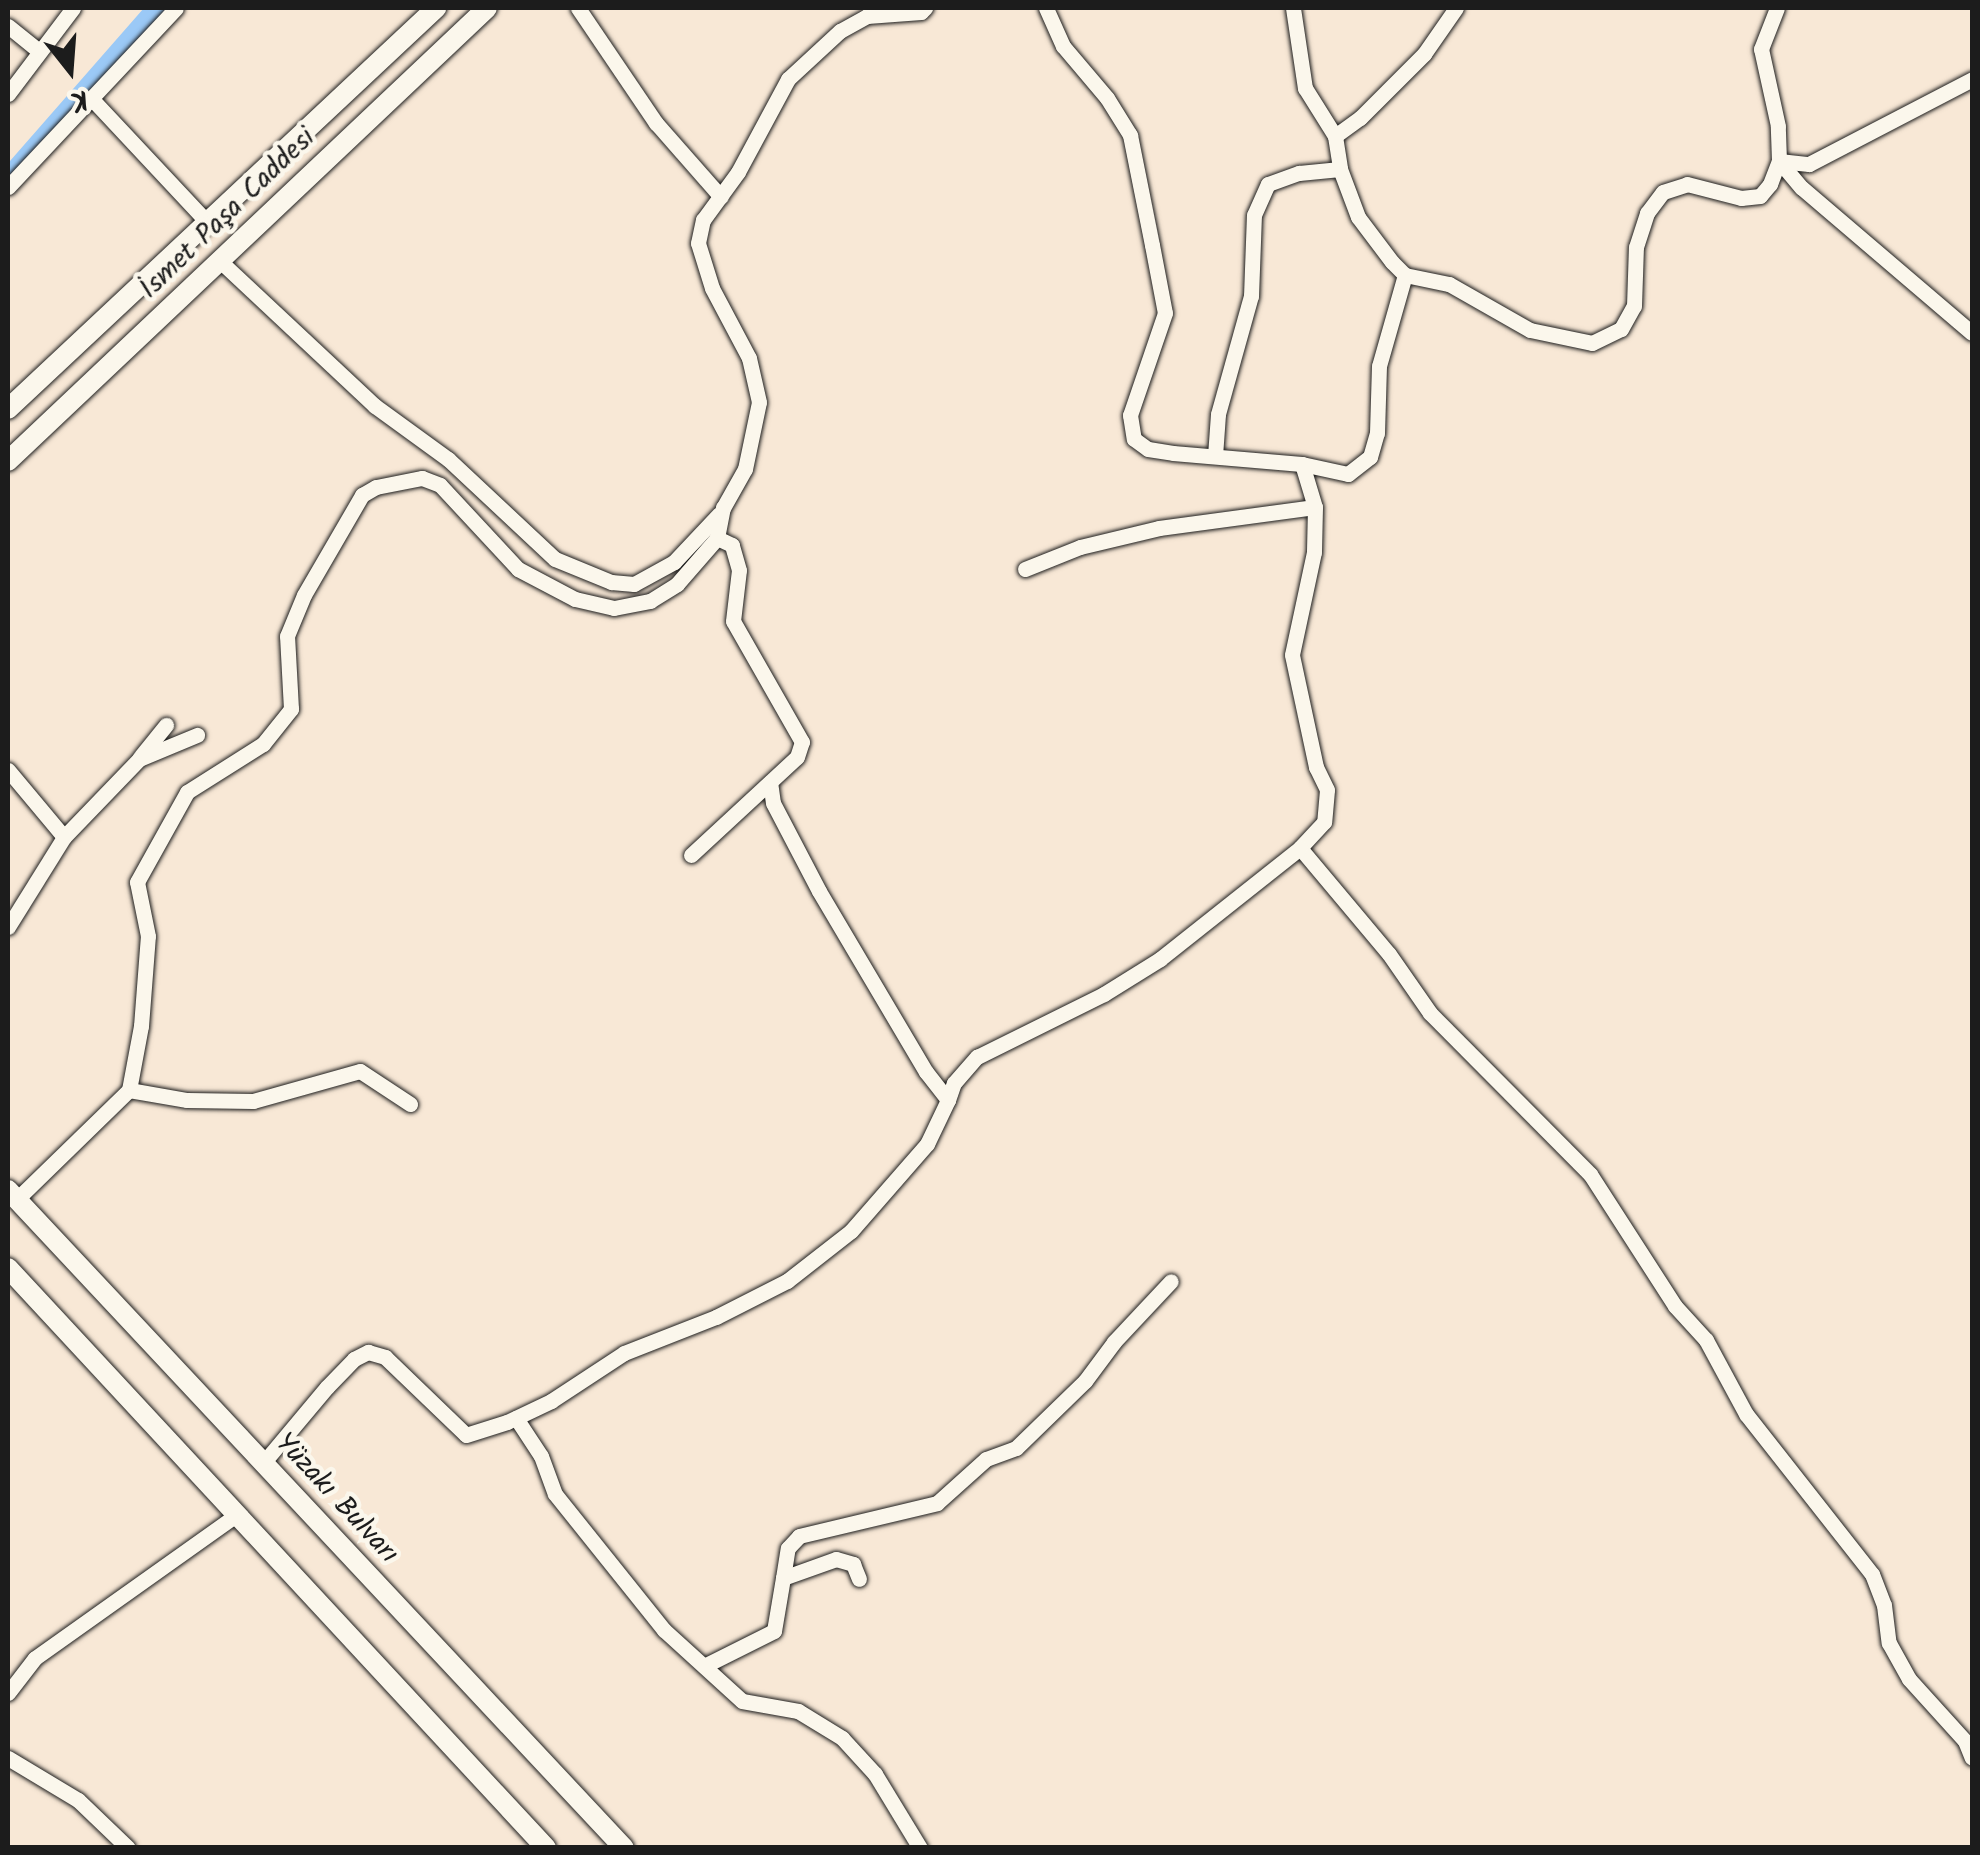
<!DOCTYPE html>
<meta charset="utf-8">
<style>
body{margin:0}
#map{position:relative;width:1980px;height:1855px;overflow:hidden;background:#f8e8d6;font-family:Kalam,sans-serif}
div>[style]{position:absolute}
.canal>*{height:18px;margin:-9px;padding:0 9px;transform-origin:9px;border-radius:9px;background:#9bc9f6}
.roads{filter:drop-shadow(0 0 2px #1c1c1c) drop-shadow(0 0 2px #1c1c1c)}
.minor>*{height:15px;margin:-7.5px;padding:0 7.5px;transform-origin:7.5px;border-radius:7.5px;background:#fbf7ec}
.major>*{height:20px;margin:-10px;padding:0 10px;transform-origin:10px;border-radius:10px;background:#fbf7ec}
span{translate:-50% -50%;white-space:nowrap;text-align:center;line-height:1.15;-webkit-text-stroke:9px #fbf7ec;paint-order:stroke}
.street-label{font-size:28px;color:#1c1c1c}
.frame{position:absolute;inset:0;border:10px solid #1c1c1c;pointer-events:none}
.north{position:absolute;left:20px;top:20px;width:100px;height:100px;-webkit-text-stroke:8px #fbf7ec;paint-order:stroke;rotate:163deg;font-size:28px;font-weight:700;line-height:40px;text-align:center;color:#1c1c1c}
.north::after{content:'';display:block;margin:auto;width:35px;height:45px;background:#1c1c1c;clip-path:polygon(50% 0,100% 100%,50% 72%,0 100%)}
</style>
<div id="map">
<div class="canal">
<i style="left:8px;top:177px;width:225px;rotate:-48.8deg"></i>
</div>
<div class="roads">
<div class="minor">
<i style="left:578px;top:8px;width:139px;rotate:55.9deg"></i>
<i style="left:656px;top:123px;width:98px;rotate:48.7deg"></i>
<i style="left:1046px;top:8px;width:42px;rotate:65.9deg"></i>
<i style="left:1063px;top:46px;width:68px;rotate:49.8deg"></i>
<i style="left:1107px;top:98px;width:44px;rotate:58.1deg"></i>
<i style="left:1130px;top:135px;width:112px;rotate:78.7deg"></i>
<i style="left:1152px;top:245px;width:69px;rotate:79.2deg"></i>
<i style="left:1165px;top:313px;width:108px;rotate:108.9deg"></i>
<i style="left:1130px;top:415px;width:24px;rotate:81deg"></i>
<i style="left:1134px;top:439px;width:17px;rotate:36deg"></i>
<i style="left:1148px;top:449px;width:25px;rotate:9deg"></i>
<i style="left:1173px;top:453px;width:129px;rotate:4.9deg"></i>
<i style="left:1302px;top:464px;width:47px;rotate:12.3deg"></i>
<i style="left:1348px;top:474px;width:28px;rotate:-38deg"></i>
<i style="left:1370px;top:457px;width:25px;rotate:-74deg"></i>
<i style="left:1377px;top:433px;width:67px;rotate:-88.3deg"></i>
<i style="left:1379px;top:366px;width:95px;rotate:-74.1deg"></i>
<i style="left:1293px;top:8px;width:81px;rotate:81.5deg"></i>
<i style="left:1305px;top:88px;width:57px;rotate:58deg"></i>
<i style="left:1335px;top:136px;width:33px;rotate:81deg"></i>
<i style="left:1340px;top:169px;width:51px;rotate:69.4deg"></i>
<i style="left:1358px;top:217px;width:56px;rotate:52.9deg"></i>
<i style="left:1392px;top:262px;width:18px;rotate:45deg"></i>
<i style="left:1405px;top:275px;width:45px;rotate:11.6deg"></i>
<i style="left:1449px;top:284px;width:93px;rotate:29.6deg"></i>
<i style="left:1530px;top:330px;width:63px;rotate:11.8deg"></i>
<i style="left:1592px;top:343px;width:32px;rotate:-26deg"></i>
<i style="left:1621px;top:329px;width:26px;rotate:-61deg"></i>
<i style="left:1634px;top:306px;width:59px;rotate:-88.1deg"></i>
<i style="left:1636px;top:247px;width:36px;rotate:-72deg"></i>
<i style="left:1647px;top:213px;width:26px;rotate:-53deg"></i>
<i style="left:1663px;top:192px;width:25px;rotate:-18deg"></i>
<i style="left:1687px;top:184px;width:56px;rotate:14.5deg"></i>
<i style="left:1741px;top:198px;width:19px;rotate:-6deg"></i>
<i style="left:1760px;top:196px;width:16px;rotate:-50deg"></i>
<i style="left:1770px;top:184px;width:25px;rotate:-69deg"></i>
<i style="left:1779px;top:161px;width:35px;rotate:-92deg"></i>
<i style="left:1778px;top:126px;width:79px;rotate:-102.4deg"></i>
<i style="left:1761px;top:49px;width:44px;rotate:-68.7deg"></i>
<i style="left:8px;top:26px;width:38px;rotate:39deg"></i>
<i style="left:8px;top:94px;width:108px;rotate:-52.9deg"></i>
<i style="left:91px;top:98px;width:170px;rotate:46.9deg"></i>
<i style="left:1335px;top:136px;width:31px;rotate:-36deg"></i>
<i style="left:1360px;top:118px;width:91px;rotate:-45deg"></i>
<i style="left:1424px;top:54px;width:56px;rotate:-55.2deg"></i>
<i style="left:1779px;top:161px;width:35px;rotate:50deg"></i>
<i style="left:1802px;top:188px;width:223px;rotate:40.5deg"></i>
<i style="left:1779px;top:161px;width:30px;rotate:6deg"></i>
<i style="left:1809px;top:164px;width:184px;rotate:-27.5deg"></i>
<i style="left:8px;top:187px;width:245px;rotate:-46.8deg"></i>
<i style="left:220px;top:261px;width:212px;rotate:43.1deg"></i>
<i style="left:375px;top:406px;width:90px;rotate:36deg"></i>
<i style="left:448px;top:459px;width:146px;rotate:43.1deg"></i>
<i style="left:555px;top:559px;width:61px;rotate:22.3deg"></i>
<i style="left:611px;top:582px;width:23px;rotate:5deg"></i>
<i style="left:634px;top:584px;width:46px;rotate:-28.8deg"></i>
<i style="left:674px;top:562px;width:66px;rotate:-46.8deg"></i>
<i style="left:1215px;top:456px;width:42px;rotate:-85.9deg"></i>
<i style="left:1218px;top:414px;width:123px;rotate:-74.4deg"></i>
<i style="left:1251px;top:296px;width:81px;rotate:-87.9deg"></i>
<i style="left:1254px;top:215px;width:34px;rotate:-66deg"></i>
<i style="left:1268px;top:184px;width:33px;rotate:-20deg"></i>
<i style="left:1299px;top:173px;width:41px;rotate:-5.6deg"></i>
<i style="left:1302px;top:464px;width:45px;rotate:73.2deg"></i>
<i style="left:1315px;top:507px;width:45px;rotate:91.3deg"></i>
<i style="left:1314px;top:552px;width:105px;rotate:102.1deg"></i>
<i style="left:1292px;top:655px;width:115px;rotate:77.9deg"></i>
<i style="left:1316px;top:767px;width:25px;rotate:64deg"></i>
<i style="left:1327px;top:790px;width:32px;rotate:95deg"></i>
<i style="left:1324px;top:822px;width:35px;rotate:133deg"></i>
<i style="left:1300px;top:848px;width:138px;rotate:50deg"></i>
<i style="left:1389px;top:954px;width:72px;rotate:55.2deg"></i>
<i style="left:1430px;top:1013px;width:227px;rotate:45.2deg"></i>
<i style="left:1590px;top:1174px;width:157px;rotate:57.2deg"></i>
<i style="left:1675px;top:1306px;width:46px;rotate:47.6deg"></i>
<i style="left:1706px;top:1340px;width:84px;rotate:61.6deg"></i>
<i style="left:1746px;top:1414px;width:204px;rotate:51.8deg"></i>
<i style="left:1872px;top:1574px;width:33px;rotate:69deg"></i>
<i style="left:1884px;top:1605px;width:38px;rotate:83deg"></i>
<i style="left:1889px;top:1643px;width:41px;rotate:60.9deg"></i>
<i style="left:1909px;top:1679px;width:84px;rotate:47.9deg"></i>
<i style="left:1965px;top:1741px;width:18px;rotate:68deg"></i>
<i style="left:1025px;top:569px;width:59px;rotate:-21.8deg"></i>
<i style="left:1080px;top:547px;width:81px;rotate:-13.5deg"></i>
<i style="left:1159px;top:528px;width:157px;rotate:-7.7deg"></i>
<i style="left:141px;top:756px;width:40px;rotate:-51deg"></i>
<i style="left:8px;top:770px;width:87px;rotate:50.1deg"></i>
<i style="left:64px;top:837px;width:108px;rotate:-46.1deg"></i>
<i style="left:139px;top:759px;width:63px;rotate:-22.5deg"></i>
<i style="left:691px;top:855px;width:144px;rotate:-42.8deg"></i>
<i style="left:797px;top:757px;width:16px;rotate:-72deg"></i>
<i style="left:802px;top:742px;width:139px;rotate:-119.7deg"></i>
<i style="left:733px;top:621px;width:51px;rotate:-83.3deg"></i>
<i style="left:739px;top:570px;width:26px;rotate:-106deg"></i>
<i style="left:732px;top:545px;width:17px;rotate:-155deg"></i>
<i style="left:8px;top:927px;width:106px;rotate:-58.1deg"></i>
<i style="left:129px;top:1090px;width:59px;rotate:9.8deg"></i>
<i style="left:187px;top:1100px;width:66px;rotate:0.9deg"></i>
<i style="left:253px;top:1101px;width:111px;rotate:-15.7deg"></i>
<i style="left:360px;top:1071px;width:60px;rotate:33.4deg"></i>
<i style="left:948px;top:1100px;width:18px;rotate:-71deg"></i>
<i style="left:954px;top:1083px;width:35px;rotate:-49deg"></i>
<i style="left:977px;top:1057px;width:142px;rotate:-26.4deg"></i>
<i style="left:1104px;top:994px;width:66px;rotate:-32deg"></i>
<i style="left:1160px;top:959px;width:179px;rotate:-38.4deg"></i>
<i style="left:17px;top:1199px;width:156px;rotate:-44.2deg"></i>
<i style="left:129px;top:1090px;width:65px;rotate:-79.4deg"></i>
<i style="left:141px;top:1026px;width:90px;rotate:-85.6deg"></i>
<i style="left:148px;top:936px;width:55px;rotate:-101.5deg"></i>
<i style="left:137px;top:882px;width:103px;rotate:-60.9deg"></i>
<i style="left:187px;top:792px;width:90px;rotate:-32.3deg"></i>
<i style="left:263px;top:744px;width:45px;rotate:-51.3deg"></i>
<i style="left:291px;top:709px;width:73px;rotate:-93.1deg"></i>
<i style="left:287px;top:636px;width:44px;rotate:-67.5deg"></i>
<i style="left:304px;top:595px;width:116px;rotate:-59.9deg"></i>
<i style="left:362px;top:495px;width:16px;rotate:-30deg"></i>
<i style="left:376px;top:487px;width:47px;rotate:-11.1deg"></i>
<i style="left:422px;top:478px;width:19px;rotate:21deg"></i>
<i style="left:440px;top:485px;width:115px;rotate:47.1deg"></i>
<i style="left:518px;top:569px;width:64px;rotate:27.8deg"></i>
<i style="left:575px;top:599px;width:40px;rotate:13deg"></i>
<i style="left:614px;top:608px;width:37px;rotate:-11deg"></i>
<i style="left:650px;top:601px;width:32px;rotate:-32deg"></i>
<i style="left:677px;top:584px;width:61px;rotate:-49deg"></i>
<i style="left:717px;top:538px;width:31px;rotate:-79deg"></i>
<i style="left:723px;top:508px;width:45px;rotate:-60.6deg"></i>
<i style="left:745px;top:469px;width:68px;rotate:-78.2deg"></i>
<i style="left:759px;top:402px;width:45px;rotate:-102.8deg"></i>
<i style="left:749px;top:358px;width:79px;rotate:-117.9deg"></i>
<i style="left:712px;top:288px;width:47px;rotate:-107.3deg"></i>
<i style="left:698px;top:243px;width:24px;rotate:-78deg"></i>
<i style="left:703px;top:220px;width:59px;rotate:-53.9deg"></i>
<i style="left:738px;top:172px;width:106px;rotate:-61.7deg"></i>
<i style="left:788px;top:79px;width:71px;rotate:-42.7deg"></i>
<i style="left:840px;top:31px;width:31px;rotate:-29deg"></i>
<i style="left:867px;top:16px;width:54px;rotate:-4.2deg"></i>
<i style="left:921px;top:12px;width:6px;rotate:-45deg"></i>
<i style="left:516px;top:1418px;width:45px;rotate:56.7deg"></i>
<i style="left:541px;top:1456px;width:40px;rotate:69.8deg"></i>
<i style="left:555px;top:1494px;width:174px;rotate:51.3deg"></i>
<i style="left:664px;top:1630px;width:105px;rotate:42.3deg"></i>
<i style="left:742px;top:1701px;width:57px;rotate:10.1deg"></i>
<i style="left:798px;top:1711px;width:52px;rotate:31.5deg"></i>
<i style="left:842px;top:1738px;width:49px;rotate:47.5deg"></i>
<i style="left:875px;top:1774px;width:87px;rotate:58.7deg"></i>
<i style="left:264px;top:1462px;width:98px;rotate:-50deg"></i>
<i style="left:327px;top:1387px;width:39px;rotate:-46deg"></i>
<i style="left:354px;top:1359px;width:16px;rotate:-27deg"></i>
<i style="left:368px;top:1352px;width:18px;rotate:16deg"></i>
<i style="left:385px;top:1357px;width:112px;rotate:43.9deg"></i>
<i style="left:466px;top:1435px;width:43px;rotate:-17.6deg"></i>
<i style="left:507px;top:1422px;width:49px;rotate:-25.5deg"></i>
<i style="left:551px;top:1401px;width:87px;rotate:-33.3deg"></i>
<i style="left:624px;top:1353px;width:99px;rotate:-21.4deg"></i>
<i style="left:716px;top:1317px;width:80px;rotate:-26.9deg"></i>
<i style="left:787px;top:1281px;width:81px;rotate:-38deg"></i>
<i style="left:851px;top:1231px;width:116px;rotate:-48.9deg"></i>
<i style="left:927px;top:1144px;width:49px;rotate:-64.5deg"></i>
<i style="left:948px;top:1100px;width:36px;rotate:-128deg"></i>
<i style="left:926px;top:1072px;width:210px;rotate:-120.6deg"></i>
<i style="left:819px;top:891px;width:99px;rotate:-117.6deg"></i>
<i style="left:773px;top:803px;width:21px;rotate:-98deg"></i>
<i style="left:783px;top:1578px;width:30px;rotate:-81deg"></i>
<i style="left:788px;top:1548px;width:16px;rotate:-47deg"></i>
<i style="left:799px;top:1536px;width:142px;rotate:-13.4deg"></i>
<i style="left:937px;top:1503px;width:66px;rotate:-41.9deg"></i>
<i style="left:986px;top:1459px;width:32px;rotate:-20deg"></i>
<i style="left:1016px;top:1448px;width:96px;rotate:-44.2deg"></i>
<i style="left:1085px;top:1381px;width:49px;rotate:-53.4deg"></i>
<i style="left:1114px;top:1342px;width:83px;rotate:-46.9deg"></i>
<i style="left:706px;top:1665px;width:76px;rotate:-26.6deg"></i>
<i style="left:774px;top:1631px;width:54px;rotate:-80.4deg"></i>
<i style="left:783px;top:1578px;width:56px;rotate:-19.7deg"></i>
<i style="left:836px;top:1559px;width:18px;rotate:16deg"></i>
<i style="left:853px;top:1564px;width:16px;rotate:68deg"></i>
<i style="left:8px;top:1693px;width:44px;rotate:-52.4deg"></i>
<i style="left:35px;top:1658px;width:249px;rotate:-35.4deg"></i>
<i style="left:8px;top:1758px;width:82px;rotate:31deg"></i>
<i style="left:78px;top:1800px;width:69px;rotate:43.8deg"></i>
</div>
<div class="major">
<i style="left:8px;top:409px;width:587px;rotate:-43.13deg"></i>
<i style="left:8px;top:461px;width:659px;rotate:-43.4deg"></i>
<i style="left:8px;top:1190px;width:901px;rotate:46.89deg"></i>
<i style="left:8px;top:1268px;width:791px;rotate:47.15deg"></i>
</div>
</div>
<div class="street-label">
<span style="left:228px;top:214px;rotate:-44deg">İsmet Paşa Caddesi</span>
<span style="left:336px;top:1499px;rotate:47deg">Yüzakı Bulvarı</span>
</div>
<div class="frame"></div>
<div class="north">K</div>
</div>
